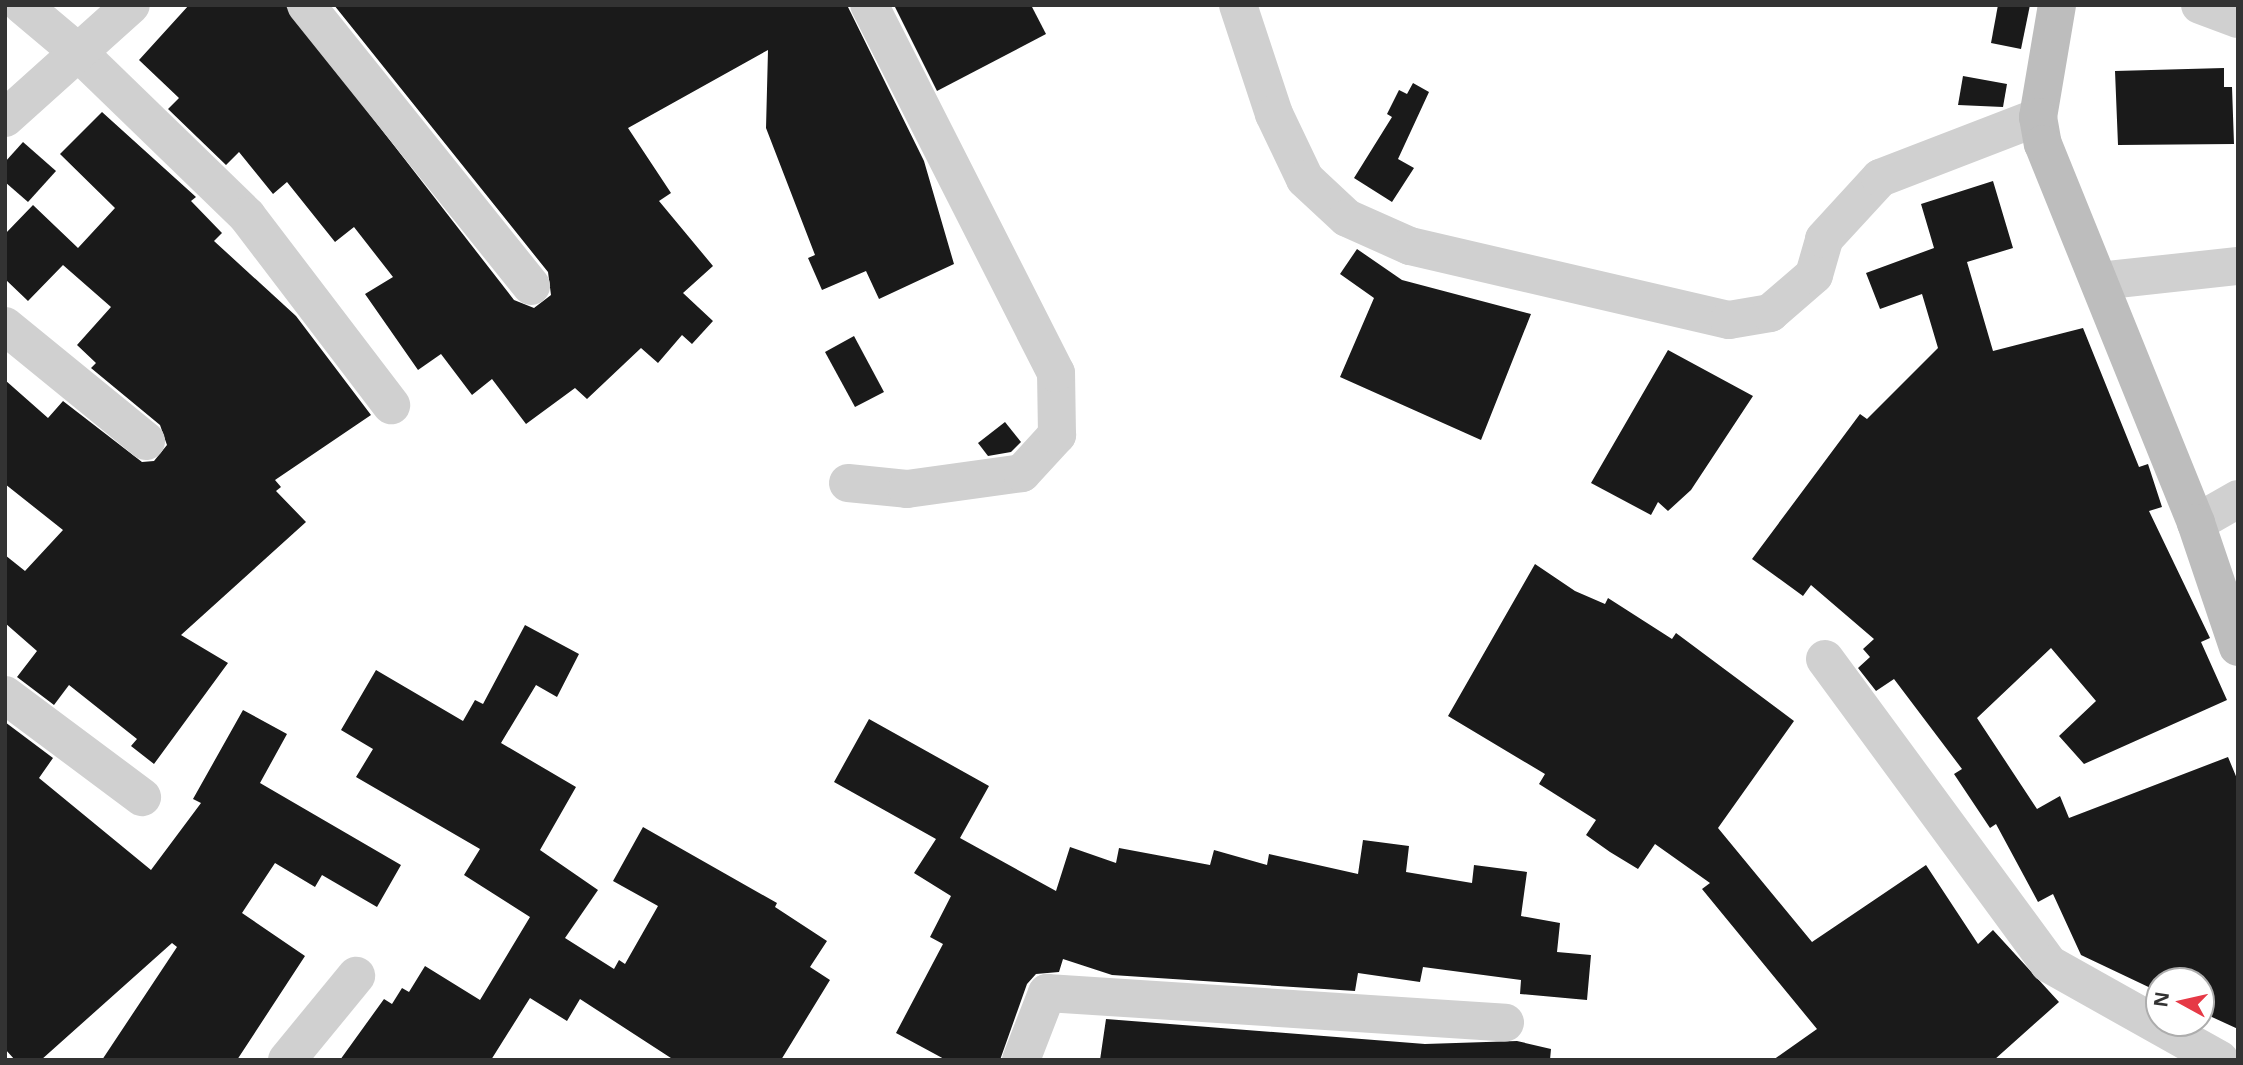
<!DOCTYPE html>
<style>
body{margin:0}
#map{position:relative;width:2243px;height:1065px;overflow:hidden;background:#fff;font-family:"Noto Sans",sans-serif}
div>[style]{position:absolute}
.building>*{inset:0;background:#1a1a1a}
.street>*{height:38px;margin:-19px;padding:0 19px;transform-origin:19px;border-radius:19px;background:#d0d0d0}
.secondary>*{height:38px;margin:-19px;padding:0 19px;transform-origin:19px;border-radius:19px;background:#bdbdbd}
span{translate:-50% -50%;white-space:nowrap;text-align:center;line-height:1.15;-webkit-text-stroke:7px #fff;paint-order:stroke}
.frame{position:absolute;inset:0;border:7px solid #333;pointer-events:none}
.north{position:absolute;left:2145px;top:967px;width:70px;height:70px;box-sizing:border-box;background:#fff;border:2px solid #adadad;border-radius:50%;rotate:278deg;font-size:19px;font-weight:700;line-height:28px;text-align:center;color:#333}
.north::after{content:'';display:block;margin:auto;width:24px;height:32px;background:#e63946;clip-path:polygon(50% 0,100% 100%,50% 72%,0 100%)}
</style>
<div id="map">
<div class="building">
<i style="clip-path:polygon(189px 5px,285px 5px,514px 300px,534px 308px,551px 295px,548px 272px,334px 5px,847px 5px,924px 161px,954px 264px,879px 299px,866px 271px,822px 290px,808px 258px,815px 255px,766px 128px,768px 50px,628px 128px,671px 193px,659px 201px,713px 266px,683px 293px,713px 321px,692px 344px,682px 335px,658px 363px,641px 348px,587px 399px,575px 388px,526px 424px,492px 379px,472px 395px,441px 354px,418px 370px,365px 294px,393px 277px,354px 227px,335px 242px,287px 182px,273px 194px,239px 152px,226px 165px,168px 109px,179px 98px,139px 60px)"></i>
<i style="clip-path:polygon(894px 5px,1031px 5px,1046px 34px,937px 91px)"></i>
<i style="clip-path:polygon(1998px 5px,2030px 5px,2021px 49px,1991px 43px)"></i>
<i style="clip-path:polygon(2224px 68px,2224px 87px,2232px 87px,2234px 144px,2118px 145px,2115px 71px)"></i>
<i style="clip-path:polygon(1963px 76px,2007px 84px,2003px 107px,1958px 105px)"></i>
<i style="clip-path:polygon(1413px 83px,1429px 92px,1398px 159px,1414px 168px,1392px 202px,1354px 178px,1392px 117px,1387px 114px,1399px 90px,1407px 94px)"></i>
<i style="clip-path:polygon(102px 112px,196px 197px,191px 201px,222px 233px,214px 241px,296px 316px,371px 415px,275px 480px,281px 487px,276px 491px,306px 522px,181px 635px,228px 663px,154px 764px,131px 746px,137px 739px,69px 685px,54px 705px,17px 677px,37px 651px,5px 623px,5px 555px,25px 571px,63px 530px,5px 484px,5px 380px,48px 418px,63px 401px,142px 462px,154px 461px,167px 445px,160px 425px,91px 368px,96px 363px,77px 345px,111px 307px,63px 265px,28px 301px,5px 279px,5px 234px,33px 205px,78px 248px,115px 208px,60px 154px)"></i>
<i style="clip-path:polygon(23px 142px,56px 171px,28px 202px,5px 182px,5px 162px)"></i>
<i style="clip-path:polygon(1993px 181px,2013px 248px,1967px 262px,1993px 351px,2083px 328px,2139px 467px,2148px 464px,2162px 507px,2149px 511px,2210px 638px,2201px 642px,2227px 700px,2084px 764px,2059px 736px,2096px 701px,2051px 648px,1977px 718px,2037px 809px,2060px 796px,2069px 818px,2228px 757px,2238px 781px,2238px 1029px,2201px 1012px,2201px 981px,2159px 981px,2159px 992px,2081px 955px,2053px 894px,2038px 902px,1996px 824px,1990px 828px,1954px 774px,1962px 769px,1894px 679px,1876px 691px,1858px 668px,1870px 657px,1863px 649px,1874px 639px,1811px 585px,1803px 596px,1752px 559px,1860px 414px,1867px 419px,1938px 348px,1922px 294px,1880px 309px,1866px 273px,1934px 248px,1921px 204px)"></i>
<i style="clip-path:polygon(1357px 249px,1402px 280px,1531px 314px,1481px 440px,1340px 377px,1374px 298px,1340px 274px)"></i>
<i style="clip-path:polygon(854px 336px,884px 392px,855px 407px,825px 352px)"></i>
<i style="clip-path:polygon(1668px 350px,1753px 396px,1691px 490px,1668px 511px,1658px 502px,1651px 515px,1591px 483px)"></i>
<i style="clip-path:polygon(1005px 422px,1021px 442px,1011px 452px,988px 456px,978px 443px)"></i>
<i style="clip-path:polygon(1535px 564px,1575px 591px,1605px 604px,1608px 598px,1672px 639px,1676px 633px,1794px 721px,1718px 828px,1812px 942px,1926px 865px,1978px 944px,1993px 930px,2059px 1002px,1994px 1060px,1773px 1060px,1817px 1029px,1702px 889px,1710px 883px,1655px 844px,1638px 869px,1610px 852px,1586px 835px,1596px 820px,1539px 784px,1545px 774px,1448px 716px)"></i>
<i style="clip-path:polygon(525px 625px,579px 654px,557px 697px,536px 685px,501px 743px,576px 787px,540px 850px,598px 890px,565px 938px,614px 969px,619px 960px,625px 964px,658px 906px,613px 881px,643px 827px,777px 903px,775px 907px,827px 941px,810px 967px,830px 980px,781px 1060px,674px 1060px,580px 999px,567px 1021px,530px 998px,491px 1060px,340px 1060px,384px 999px,392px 1004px,402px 988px,409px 992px,425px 966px,480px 1000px,530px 917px,464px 875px,480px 849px,356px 777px,373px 749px,341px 730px,376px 670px,463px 721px,475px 700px,483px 704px)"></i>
<i style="clip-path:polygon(243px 710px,287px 734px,260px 783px,401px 865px,377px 907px,322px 875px,315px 887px,275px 863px,242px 913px,305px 956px,237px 1060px,102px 1060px,177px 947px,172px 943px,41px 1060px,15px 1060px,5px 1049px,5px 722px,53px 758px,39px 778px,151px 870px,201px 803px,193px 799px)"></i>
<i style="clip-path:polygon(869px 719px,989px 786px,960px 838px,1056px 891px,1070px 847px,1116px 863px,1119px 848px,1210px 865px,1214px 850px,1267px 865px,1269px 854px,1358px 874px,1363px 840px,1409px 846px,1406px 872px,1472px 883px,1474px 865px,1527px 872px,1521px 916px,1560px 923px,1557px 952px,1591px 955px,1587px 1000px,1520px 994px,1521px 980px,1423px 967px,1420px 982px,1358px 973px,1355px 991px,1112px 975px,1063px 959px,1059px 972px,1036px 974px,1027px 984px,1000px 1060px,946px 1060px,896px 1033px,943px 944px,930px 937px,951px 896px,914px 873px,936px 839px,834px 782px)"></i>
<i style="clip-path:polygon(1106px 1019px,1425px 1044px,1517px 1041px,1551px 1049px,1550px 1060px,1100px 1060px)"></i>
</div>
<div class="street">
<i style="left:22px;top:5px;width:75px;rotate:40.1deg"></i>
<i style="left:79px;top:53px;width:234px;rotate:44.1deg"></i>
<i style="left:247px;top:216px;width:238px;rotate:52.7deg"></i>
<i style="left:306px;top:5px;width:360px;rotate:51.3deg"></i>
<i style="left:1238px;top:5px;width:115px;rotate:71.7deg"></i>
<i style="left:1274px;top:114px;width:72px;rotate:64.5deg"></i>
<i style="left:1305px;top:179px;width:57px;rotate:42.9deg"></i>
<i style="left:1347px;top:218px;width:69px;rotate:24deg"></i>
<i style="left:1410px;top:246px;width:327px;rotate:13.1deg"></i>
<i style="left:1729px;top:320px;width:42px;rotate:-9.7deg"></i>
<i style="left:1770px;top:313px;width:58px;rotate:-40.8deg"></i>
<i style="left:1814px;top:275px;width:37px;rotate:-74deg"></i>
<i style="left:1824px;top:239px;width:83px;rotate:-47.4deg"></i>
<i style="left:1880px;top:178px;width:169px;rotate:-21.1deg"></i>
<i style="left:2200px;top:5px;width:40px;rotate:20.2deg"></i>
<i style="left:5px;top:118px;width:169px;rotate:-41.9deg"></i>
<i style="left:2099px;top:281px;width:140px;rotate:-6.2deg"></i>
<i style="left:5px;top:326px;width:182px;rotate:39.2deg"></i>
<i style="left:848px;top:483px;width:59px;rotate:5.8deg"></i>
<i style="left:907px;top:489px;width:116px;rotate:-7.9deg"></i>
<i style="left:1022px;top:473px;width:52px;rotate:-47.4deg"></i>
<i style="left:1057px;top:435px;width:62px;rotate:-90.9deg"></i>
<i style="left:1056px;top:373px;width:413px;rotate:-116.9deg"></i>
<i style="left:2196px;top:523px;width:48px;rotate:-29.7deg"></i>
<i style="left:1825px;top:659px;width:378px;rotate:53.7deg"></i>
<i style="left:2049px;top:964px;width:196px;rotate:29.3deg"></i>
<i style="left:5px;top:695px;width:171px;rotate:36.7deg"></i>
<i style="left:287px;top:1060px;width:109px;rotate:-50.6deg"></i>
<i style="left:1021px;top:1060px;width:72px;rotate:-68.8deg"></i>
<i style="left:1047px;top:993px;width:459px;rotate:3.7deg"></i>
</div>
<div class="secondary">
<i style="left:2057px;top:5px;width:114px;rotate:99.6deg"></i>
<i style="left:2038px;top:117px;width:27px;rotate:80deg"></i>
<i style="left:2043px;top:144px;width:409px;rotate:68deg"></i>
<i style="left:2196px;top:523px;width:131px;rotate:71.3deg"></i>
</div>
<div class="frame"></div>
<div class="north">N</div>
</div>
